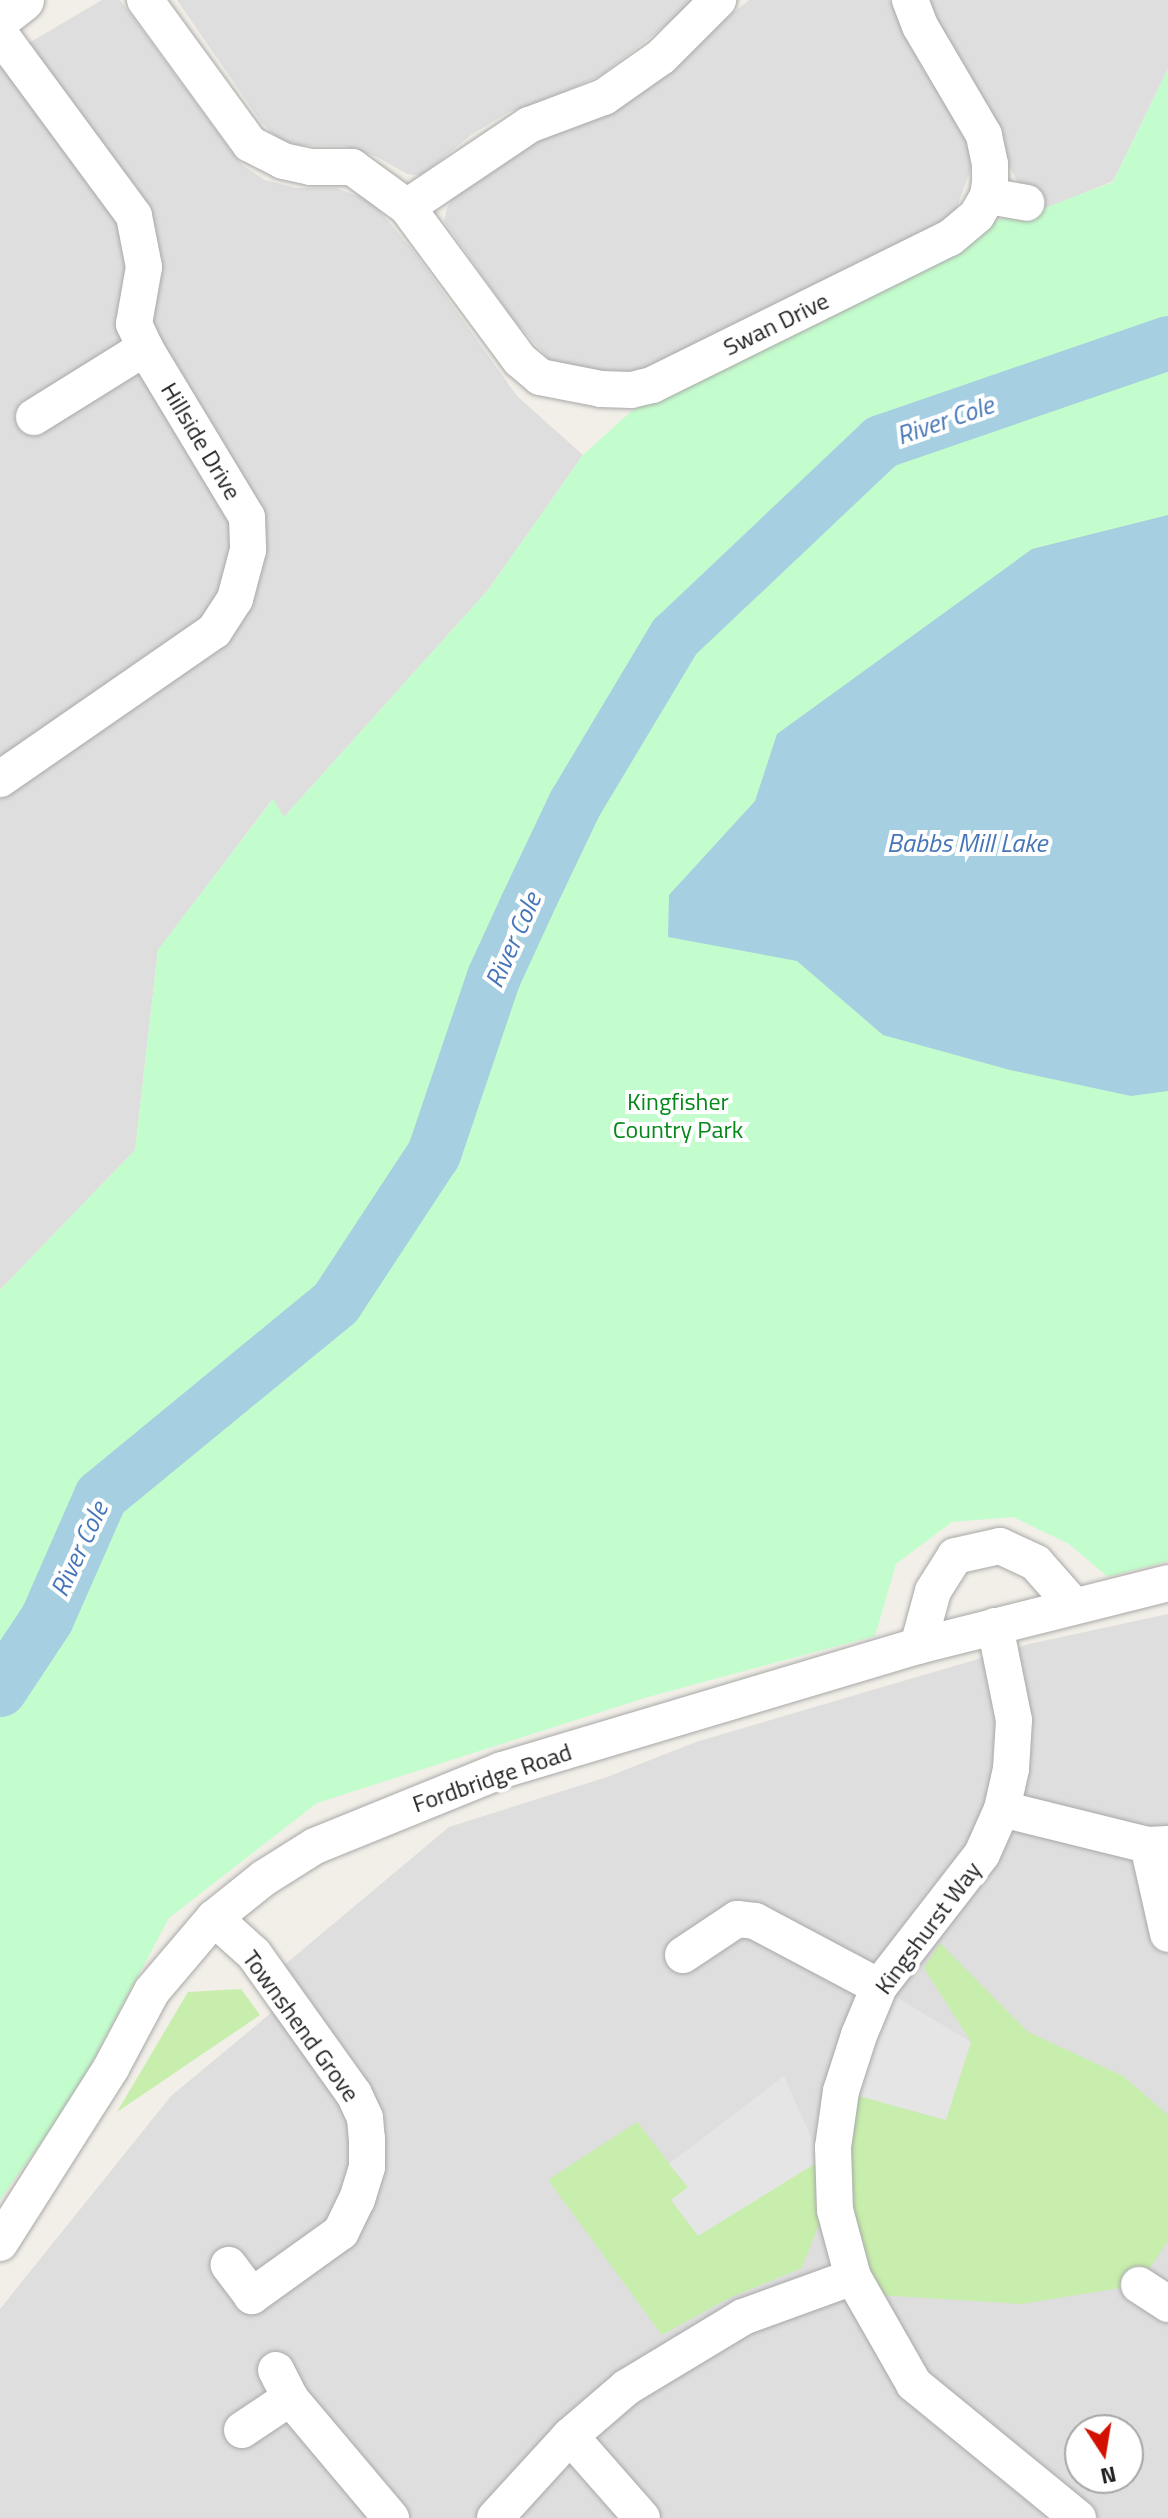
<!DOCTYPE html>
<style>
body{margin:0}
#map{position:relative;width:1168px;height:2518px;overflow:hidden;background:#f2efe8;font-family:"Titillium Web",sans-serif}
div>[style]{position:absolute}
.residential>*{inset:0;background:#dfdede}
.grass>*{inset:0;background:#c7eeac}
.park>*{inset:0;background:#c4fdcd}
.parking>*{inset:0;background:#e5e5e5}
.water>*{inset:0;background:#a6cfe1}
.river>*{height:54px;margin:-27px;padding:0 27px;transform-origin:27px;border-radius:27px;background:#a6cfe1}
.roads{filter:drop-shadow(0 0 2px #a8a8a8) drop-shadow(0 0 2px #a8a8a8)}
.minor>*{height:36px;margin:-18px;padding:0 18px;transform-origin:18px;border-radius:18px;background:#fff}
.tertiary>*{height:44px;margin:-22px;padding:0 22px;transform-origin:22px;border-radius:22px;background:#fff}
span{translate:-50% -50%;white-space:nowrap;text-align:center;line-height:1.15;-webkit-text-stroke:8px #fff;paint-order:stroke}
.street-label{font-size:24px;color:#212121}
.park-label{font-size:24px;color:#06891b}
.water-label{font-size:26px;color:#4776b8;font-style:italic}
.north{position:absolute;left:1064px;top:2414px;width:80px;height:80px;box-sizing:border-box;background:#fff;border:2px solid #a6a6a6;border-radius:50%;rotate:168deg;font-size:22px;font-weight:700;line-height:32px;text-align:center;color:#212121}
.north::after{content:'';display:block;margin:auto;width:28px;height:36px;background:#d31100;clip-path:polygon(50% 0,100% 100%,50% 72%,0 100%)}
</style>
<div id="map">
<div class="residential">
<i style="clip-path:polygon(102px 0,120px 0,241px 164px,265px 180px,296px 188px,336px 188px,371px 201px,415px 253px,517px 396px,583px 455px,488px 590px,284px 817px,272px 800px,158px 950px,135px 1150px,0 1290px,0 60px)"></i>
<i style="clip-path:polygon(177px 0,692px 0,670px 22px,603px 74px,552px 98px,509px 112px,471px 135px,421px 176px,407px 174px,375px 156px,344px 146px,296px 145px,278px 139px,261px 122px)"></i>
<i style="clip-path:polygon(749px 0,889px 0,971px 146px,970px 171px,952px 221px,643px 373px,613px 378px,557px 368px,513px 319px,444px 221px,447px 208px,453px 197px,515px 151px,626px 100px)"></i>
<i style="clip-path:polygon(925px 0,1168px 0,1168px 69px,1113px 181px,1034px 213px,1039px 189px,1019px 184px,1004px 157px,989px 107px,941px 38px)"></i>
<i style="clip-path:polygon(evenodd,1168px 1614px,1168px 2518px,0 2518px,0 2309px,171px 2096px,271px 2013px,277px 1971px,449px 1827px,607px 1777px,696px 1742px,1029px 1644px,1168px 1614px,1080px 2430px,1128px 2430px,1128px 2478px,1080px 2478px,1080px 2430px)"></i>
</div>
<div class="grass">
<i style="clip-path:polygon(940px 1943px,1028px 2032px,1123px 2076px,1168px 2115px,1168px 2241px,1139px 2285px,1021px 2304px,878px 2295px,853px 2277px,841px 2091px,945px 2120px,971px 2042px,924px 1968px)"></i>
<i style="clip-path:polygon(241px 1989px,260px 2015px,117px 2112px,188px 1992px)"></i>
<i style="clip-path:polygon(637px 2122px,688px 2187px,821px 2160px,823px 2214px,802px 2268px,727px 2299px,662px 2335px,548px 2180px)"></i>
</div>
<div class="park">
<i style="clip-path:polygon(1168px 69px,1168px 1561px,1108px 1577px,1069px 1544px,1013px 1517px,952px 1522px,896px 1564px,875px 1636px,648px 1697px,317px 1803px,169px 1918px,74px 2096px,0 2200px,0 1290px,135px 1150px,158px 950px,273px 799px,284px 817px,488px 590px,583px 455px,637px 406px,958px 246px,998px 220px,1034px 212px,1113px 182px)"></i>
</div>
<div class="parking">
<i style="clip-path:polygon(879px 1987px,971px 2042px,946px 2120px,841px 2091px)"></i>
<i style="clip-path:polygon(784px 2076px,821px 2160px,698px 2236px,671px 2200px,688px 2187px,669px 2164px)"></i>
</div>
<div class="water">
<i style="clip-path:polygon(1168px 515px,1168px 1091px,1131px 1096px,1010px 1070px,883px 1035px,797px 961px,668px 937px,669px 895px,755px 801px,777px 734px,1032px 549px)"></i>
</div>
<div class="river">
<i style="left:0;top:1690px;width:85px;rotate:-56.5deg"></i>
<i style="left:47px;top:1619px;width:134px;rotate:-66.3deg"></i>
<i style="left:101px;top:1496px;width:304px;rotate:-39.4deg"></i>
<i style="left:336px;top:1303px;width:178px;rotate:-56.7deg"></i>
<i style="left:434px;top:1154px;width:187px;rotate:-71.3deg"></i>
<i style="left:494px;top:977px;width:79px;rotate:-65.4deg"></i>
<i style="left:527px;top:905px;width:112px;rotate:-64.6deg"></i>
<i style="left:575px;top:804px;width:195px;rotate:-59.1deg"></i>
<i style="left:675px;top:637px;width:284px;rotate:-43.4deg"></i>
<i style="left:881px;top:442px;width:304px;rotate:-19deg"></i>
</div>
<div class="roads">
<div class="minor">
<i style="left:145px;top:0;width:178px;rotate:53.9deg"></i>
<i style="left:250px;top:144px;width:37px;rotate:27deg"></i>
<i style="left:283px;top:161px;width:29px;rotate:12deg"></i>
<i style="left:311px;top:167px;width:41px"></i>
<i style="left:352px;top:167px;width:68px;rotate:36deg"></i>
<i style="left:407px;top:207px;width:147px;rotate:-33.9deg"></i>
<i style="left:529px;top:125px;width:80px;rotate:-20.5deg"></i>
<i style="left:604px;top:97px;width:70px;rotate:-35.1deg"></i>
<i style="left:661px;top:57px;width:81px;rotate:-45deg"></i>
<i style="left:0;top:34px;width:226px;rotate:53.6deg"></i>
<i style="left:134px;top:216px;width:52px;rotate:78.9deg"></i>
<i style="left:144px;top:267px;width:58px;rotate:100deg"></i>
<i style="left:134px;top:324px;width:26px;rotate:65deg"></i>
<i style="left:145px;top:348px;width:197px;rotate:58.9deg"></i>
<i style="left:247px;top:517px;width:33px;rotate:88deg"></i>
<i style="left:248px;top:550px;width:51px;rotate:104.9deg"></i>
<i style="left:235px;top:599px;width:38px;rotate:123deg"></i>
<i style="left:214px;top:631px;width:260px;rotate:145.3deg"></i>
<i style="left:988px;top:196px;width:39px;rotate:10deg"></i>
<i style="left:407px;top:207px;width:190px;rotate:53.6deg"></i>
<i style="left:520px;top:360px;width:26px;rotate:40deg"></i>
<i style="left:540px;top:377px;width:62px;rotate:11.1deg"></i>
<i style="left:601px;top:389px;width:30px;rotate:2deg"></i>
<i style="left:631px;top:390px;width:22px;rotate:-13deg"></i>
<i style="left:652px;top:385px;width:332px;rotate:-26.3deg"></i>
<i style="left:950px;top:238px;width:35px;rotate:-40deg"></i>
<i style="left:977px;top:215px;width:22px;rotate:-60deg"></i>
<i style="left:988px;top:196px;width:15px;rotate:-82deg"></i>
<i style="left:990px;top:181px;width:17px;rotate:-90deg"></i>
<i style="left:990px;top:164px;width:30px;rotate:-102deg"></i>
<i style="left:984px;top:135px;width:126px;rotate:-120.4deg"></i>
<i style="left:920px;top:26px;width:28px;rotate:-111deg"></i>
<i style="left:34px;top:417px;width:131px;rotate:-31.9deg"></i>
<i style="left:995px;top:1626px;width:96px;rotate:78.6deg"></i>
<i style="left:1014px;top:1720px;width:49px;rotate:93.5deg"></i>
<i style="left:1011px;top:1769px;width:41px;rotate:102.7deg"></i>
<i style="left:1002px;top:1809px;width:49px;rotate:114deg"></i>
<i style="left:982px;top:1854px;width:168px;rotate:127.8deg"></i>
<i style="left:879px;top:1987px;width:52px;rotate:112.6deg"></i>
<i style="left:859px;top:2035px;width:59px;rotate:107.8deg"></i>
<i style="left:841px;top:2091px;width:57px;rotate:98.1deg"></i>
<i style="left:833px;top:2147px;width:63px;rotate:88.2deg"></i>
<i style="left:835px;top:2210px;width:69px;rotate:75deg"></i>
<i style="left:853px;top:2277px;width:123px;rotate:60.3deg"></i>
<i style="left:914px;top:2384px;width:212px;rotate:39.3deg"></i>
<i style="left:918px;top:1646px;width:57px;rotate:-74.7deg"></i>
<i style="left:933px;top:1591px;width:41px;rotate:-57.8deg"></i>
<i style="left:955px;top:1556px;width:46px;rotate:-12.5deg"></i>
<i style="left:1000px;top:1546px;width:40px;rotate:25deg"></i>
<i style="left:1036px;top:1563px;width:56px;rotate:48.6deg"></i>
<i style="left:1002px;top:1809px;width:150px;rotate:13.9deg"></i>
<i style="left:1148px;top:1845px;width:20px;rotate:-3deg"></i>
<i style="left:1148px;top:1845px;width:91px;rotate:77.3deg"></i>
<i style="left:214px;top:1918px;width:54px;rotate:42deg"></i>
<i style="left:254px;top:1954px;width:172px;rotate:54.5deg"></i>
<i style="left:354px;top:2094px;width:26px;rotate:65deg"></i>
<i style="left:365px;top:2118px;width:21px;rotate:85deg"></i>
<i style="left:367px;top:2139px;width:28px;rotate:90deg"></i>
<i style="left:367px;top:2167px;width:34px;rotate:107deg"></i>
<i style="left:357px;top:2199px;width:37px;rotate:116deg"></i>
<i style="left:341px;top:2232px;width:110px;rotate:144.3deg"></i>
<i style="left:252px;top:2296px;width:39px;rotate:-127deg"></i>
<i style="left:683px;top:1955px;width:65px;rotate:-33.7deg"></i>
<i style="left:737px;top:1919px;width:18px;rotate:6deg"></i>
<i style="left:755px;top:1921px;width:140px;rotate:28deg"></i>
<i style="left:0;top:2243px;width:207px;rotate:-57.6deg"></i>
<i style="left:111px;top:2068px;width:87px;rotate:-62deg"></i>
<i style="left:152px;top:1991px;width:96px;rotate:-49.7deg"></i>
<i style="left:214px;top:1918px;width:64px;rotate:-38.7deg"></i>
<i style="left:264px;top:1878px;width:60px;rotate:-32.1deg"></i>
<i style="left:315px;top:1846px;width:202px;rotate:-22.1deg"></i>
<i style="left:502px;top:1770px;width:434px;rotate:-16.6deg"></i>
<i style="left:918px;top:1646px;width:258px;rotate:-14.1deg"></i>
<i style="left:1139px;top:2285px;width:35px;rotate:33deg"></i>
<i style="left:276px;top:2370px;width:31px;rotate:63deg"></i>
<i style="left:290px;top:2398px;width:157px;rotate:49.9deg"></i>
<i style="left:242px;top:2430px;width:58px;rotate:-33.7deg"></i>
<i style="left:570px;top:2436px;width:109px;rotate:48.7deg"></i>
<i style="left:495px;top:2518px;width:111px;rotate:-47.6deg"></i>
<i style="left:570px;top:2436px;width:75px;rotate:-40.7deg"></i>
<i style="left:627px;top:2387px;width:135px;rotate:-31.1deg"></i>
<i style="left:743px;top:2317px;width:117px;rotate:-20deg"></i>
</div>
<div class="tertiary">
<i style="left:0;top:17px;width:28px;rotate:-38deg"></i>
</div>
</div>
<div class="street-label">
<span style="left:776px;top:324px;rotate:-26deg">Swan Drive</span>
<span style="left:201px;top:441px;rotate:59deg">Hillside Drive</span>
<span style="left:492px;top:1778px;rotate:-19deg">Fordbridge Road</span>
<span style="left:928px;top:1928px;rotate:-53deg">Kingshurst Way</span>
<span style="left:301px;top:2026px;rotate:54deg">Townshend Grove</span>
</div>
<div class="park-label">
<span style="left:678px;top:1116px">Kingfisher<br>Country Park</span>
</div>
<div class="water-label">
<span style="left:945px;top:420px;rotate:-19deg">River Cole</span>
<span style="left:967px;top:843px">Babbs Mill Lake</span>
<span style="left:513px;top:940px;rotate:-66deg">River Cole</span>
<span style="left:79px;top:1549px;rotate:-65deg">River Cole</span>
</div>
<div class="north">N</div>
</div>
